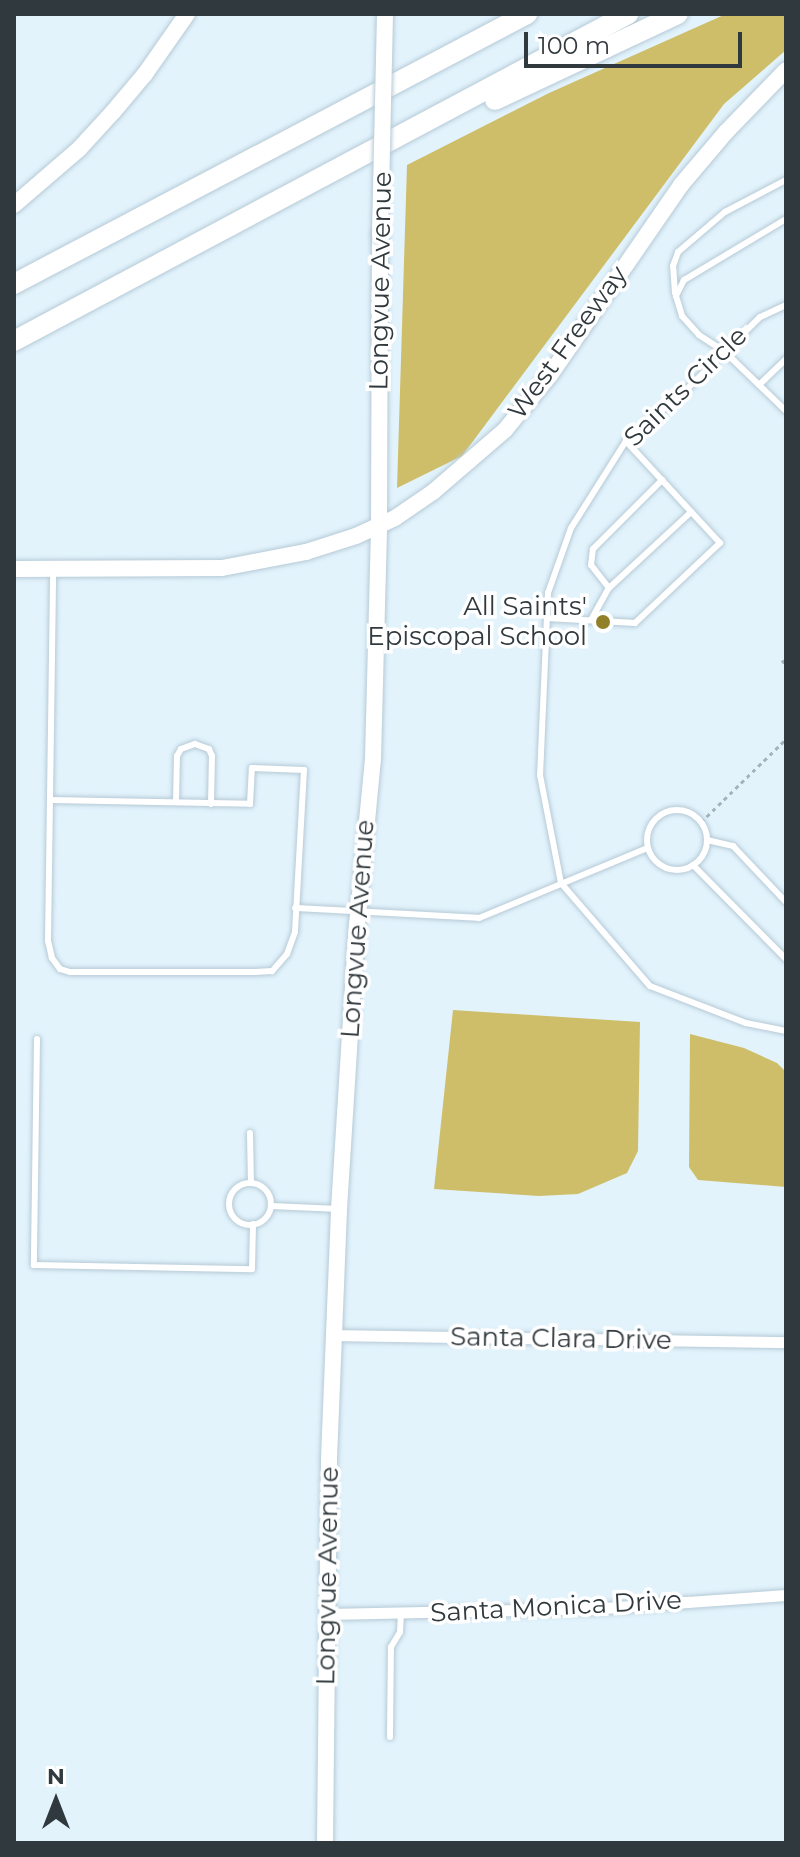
<!DOCTYPE html>
<style>
body{margin:0}
#map{position:relative;width:800px;height:1857px;overflow:hidden;background:#e2f3fc;font-family:Montserrat,sans-serif}
div>[style]{position:absolute}
.green>*{inset:0;background:#cfbe69}
.path>*{height:3px;margin-top:-1.5px;transform-origin:0;background:repeating-linear-gradient(90deg,#a4b2b9 0 4px,transparent 0 8px)}
.roads{filter:drop-shadow(0 0 2px #b6cad6) drop-shadow(0 0 2px #b6cad6)}
.lane>*{height:6px;margin:-3px;padding:0 3px;transform-origin:3px;border-radius:3px;background:#fff}
.lane>.ring{margin:-3px;padding:0;box-sizing:content-box;background:none;border:6px solid #fff;border-radius:50%}
.street>*{height:11px;margin:-5.5px;padding:0 5.5px;transform-origin:5.5px;border-radius:5.5px;background:#fff}
.secondary>*{height:16px;margin:-8px;padding:0 8px;transform-origin:8px;border-radius:8px;background:#fff}
.highway>*{height:20px;margin:-10px;padding:0 10px;transform-origin:10px;border-radius:10px;background:#fff}
.bridges{filter:drop-shadow(0 0 2px #b6cad6) drop-shadow(0 0 2px #b6cad6)}
.secondary-bridge>*{height:16px;margin:-8px;padding:0 8px;transform-origin:8px;border-radius:8px;background:#fff}
.dots>*{width:22px;height:22px;translate:-50% -50%;box-sizing:border-box;border:4px solid #fff;border-radius:50%}
span{translate:-50% -50%;white-space:nowrap;text-align:center;line-height:1.15;-webkit-text-stroke:7px #fff;paint-order:stroke}
.street-label{font-size:26px;color:#30393d}
.poi-label{font-size:26px;color:#30393d}
.right{translate:-100% -50%;text-align:right}
.frame{position:absolute;inset:0;border:16px solid #30393d;pointer-events:none}
.north{position:absolute;left:16px;top:1761px;width:80px;height:80px;-webkit-text-stroke:6px #fff;paint-order:stroke;rotate:0deg;font-size:22px;font-weight:700;line-height:32px;text-align:center;color:#30393d}
.north::after{content:'';display:block;margin:auto;width:28px;height:36px;background:#30393d;clip-path:polygon(50% 0,100% 100%,50% 72%,0 100%)}
.scale{position:absolute;left:524px;top:32px;width:218px;height:36px;box-sizing:border-box;border:4px solid #30393d;border-top:0;padding-left:10px;font-size:24px;line-height:28px;white-space:nowrap;color:#30393d;-webkit-text-stroke:6px #fff;paint-order:stroke}
</style>
<div id="map">
<div class="green">
<i style="clip-path:polygon(726px 14px,786px 14px,786px 50px,724px 104px,462px 456px,397px 488px,407px 165px,549px 93px)"></i>
<i style="clip-path:polygon(453px 1010px,640px 1022px,638px 1151px,627px 1173px,578px 1194px,539px 1196px,434px 1189px)"></i>
<i style="clip-path:polygon(690px 1034px,744px 1048px,777px 1063px,786px 1072px,786px 1187px,698px 1180px,689px 1167px)"></i>
</div>
<div class="path">
<i style="left:782px;top:660px;width:6px;rotate:51deg"></i>
<i style="left:701px;top:822px;width:119px;rotate:-44.3deg"></i>
</div>
<div class="roads">
<div class="lane">
<i style="left:786px;top:219px;width:119px;rotate:149.1deg"></i>
<i style="left:684px;top:280px;width:18px;rotate:117deg"></i>
<i style="left:676px;top:296px;width:21px;rotate:73deg"></i>
<i style="left:682px;top:316px;width:25px;rotate:48deg"></i>
<i style="left:699px;top:335px;width:31px;rotate:33deg"></i>
<i style="left:725px;top:352px;width:85px;rotate:44deg"></i>
<i style="left:675px;top:293px;width:27px;rotate:-94deg"></i>
<i style="left:673px;top:266px;width:15px;rotate:-70deg"></i>
<i style="left:678px;top:252px;width:62px;rotate:-40.4deg"></i>
<i style="left:725px;top:212px;width:69px;rotate:-27.7deg"></i>
<i style="left:786px;top:305px;width:29px;rotate:155deg"></i>
<i style="left:760px;top:317px;width:103px;rotate:135.4deg"></i>
<i style="left:687px;top:389px;width:80px;rotate:139.6deg"></i>
<i style="left:626px;top:441px;width:103px;rotate:122.3deg"></i>
<i style="left:571px;top:528px;width:69px;rotate:109.5deg"></i>
<i style="left:548px;top:593px;width:182px;rotate:92.5deg"></i>
<i style="left:540px;top:775px;width:110px;rotate:79deg"></i>
<i style="left:561px;top:883px;width:136px;rotate:49.2deg"></i>
<i style="left:650px;top:986px;width:103px;rotate:21.1deg"></i>
<i style="left:746px;top:1023px;width:41px;rotate:11.3deg"></i>
<i style="left:759px;top:385px;width:37px;rotate:-44deg"></i>
<i style="left:609px;top:588px;width:29px;rotate:-128deg"></i>
<i style="left:591px;top:565px;width:16px;rotate:-83deg"></i>
<i style="left:593px;top:549px;width:98px;rotate:-45deg"></i>
<i style="left:547px;top:618px;width:88px;rotate:3.3deg"></i>
<i style="left:635px;top:623px;width:117px;rotate:-43.3deg"></i>
<i style="left:720px;top:543px;width:139px;rotate:-132.7deg"></i>
<i style="left:591px;top:620px;width:37px;rotate:-61deg"></i>
<i style="left:609px;top:588px;width:112px;rotate:-42.8deg"></i>
<i style="left:50px;top:800px;width:200px;rotate:1.1deg"></i>
<i style="left:250px;top:804px;width:36px;rotate:-87deg"></i>
<i style="left:252px;top:768px;width:52px;rotate:2.2deg"></i>
<i style="left:304px;top:770px;width:162px;rotate:93.2deg"></i>
<i style="left:295px;top:932px;width:23px;rotate:110deg"></i>
<i style="left:287px;top:954px;width:23px;rotate:131deg"></i>
<i style="left:272px;top:971px;width:17px;rotate:177deg"></i>
<i style="left:255px;top:972px;width:185px;rotate:180deg"></i>
<i style="left:70px;top:972px;width:10px;rotate:-163deg"></i>
<i style="left:60px;top:969px;width:14px;rotate:-126deg"></i>
<i style="left:52px;top:958px;width:17px;rotate:-103deg"></i>
<i style="left:48px;top:941px;width:372px;rotate:-89.2deg"></i>
<i style="left:176px;top:802px;width:46px;rotate:-88.8deg"></i>
<i style="left:177px;top:756px;width:8px;rotate:-60deg"></i>
<i style="left:181px;top:749px;width:15px;rotate:-20deg"></i>
<i style="left:195px;top:744px;width:15px;rotate:20deg"></i>
<i style="left:209px;top:749px;width:8px;rotate:67deg"></i>
<i style="left:212px;top:756px;width:48px;rotate:91.2deg"></i>
<i class="ring" style="left:647px;top:810px;width:54px;height:54px"></i>
<i style="left:707px;top:840px;width:27px;rotate:13deg"></i>
<i style="left:733px;top:846px;width:77px;rotate:46.6deg"></i>
<i style="left:693px;top:865px;width:132px;rotate:45.3deg"></i>
<i style="left:295px;top:908px;width:184px;rotate:3.1deg"></i>
<i style="left:479px;top:918px;width:182px;rotate:-22.6deg"></i>
<i style="left:37px;top:1039px;width:226px;rotate:90.8deg"></i>
<i style="left:34px;top:1265px;width:218px;rotate:1.1deg"></i>
<i style="left:252px;top:1269px;width:45px;rotate:-88.7deg"></i>
<i style="left:250px;top:1133px;width:50px;rotate:88.9deg"></i>
<i class="ring" style="left:229px;top:1183px;width:36px;height:36px"></i>
<i style="left:271px;top:1206px;width:68px;rotate:2.5deg"></i>
<i style="left:390px;top:1737px;width:90px;rotate:-89.4deg"></i>
<i style="left:391px;top:1647px;width:17px;rotate:-59deg"></i>
<i style="left:400px;top:1632px;width:18px;rotate:-87deg"></i>
</div>
<div class="street">
<i style="left:335px;top:1335px;width:451px;rotate:0.9deg"></i>
<i style="left:327px;top:1614px;width:277px;rotate:-1.2deg"></i>
<i style="left:604px;top:1608px;width:182px;rotate:-4.1deg"></i>
</div>
<div class="secondary">
<i style="left:14px;top:205px;width:86px;rotate:-40.7deg"></i>
<i style="left:79px;top:149px;width:50px;rotate:-47.4deg"></i>
<i style="left:113px;top:112px;width:50px;rotate:-49.9deg"></i>
<i style="left:145px;top:74px;width:73px;rotate:-55deg"></i>
<i style="left:14px;top:569px;width:208px;rotate:-0.3deg"></i>
<i style="left:222px;top:568px;width:86px;rotate:-10.8deg"></i>
<i style="left:306px;top:552px;width:52px;rotate:-17.7deg"></i>
<i style="left:356px;top:536px;width:43px;rotate:-24.8deg"></i>
<i style="left:395px;top:518px;width:46px;rotate:-34.4deg"></i>
<i style="left:433px;top:492px;width:95px;rotate:-40.7deg"></i>
<i style="left:505px;top:430px;width:71px;rotate:-50.7deg"></i>
<i style="left:550px;top:375px;width:231px;rotate:-55.4deg"></i>
<i style="left:681px;top:185px;width:70px;rotate:-49.7deg"></i>
<i style="left:726px;top:132px;width:86px;rotate:-45.9deg"></i>
<i style="left:325px;top:1843px;width:384px;rotate:-89.4deg"></i>
<i style="left:329px;top:1459px;width:250px;rotate:-87.7deg"></i>
<i style="left:339px;top:1209px;width:285px;rotate:-86.4deg"></i>
<i style="left:357px;top:925px;width:167px;rotate:-84.5deg"></i>
<i style="left:373px;top:759px;width:232px;rotate:-88.5deg"></i>
<i style="left:379px;top:527px;width:292px;rotate:-89.8deg"></i>
</div>
<div class="highway">
<i style="left:495px;top:100px;width:202px;rotate:-25.2deg"></i>
<i style="left:14px;top:284px;width:580px;rotate:-27.76deg"></i>
<i style="left:14px;top:341px;width:696px;rotate:-28.04deg"></i>
</div>
</div>
<div class="bridges">
<div class="secondary-bridge">
<i style="left:380px;top:235px;width:221px;rotate:-88.7deg"></i>
</div>
</div>
<div class="dots">
<i style="left:603px;top:622px;background:#918027"></i>
</div>
<div class="street-label">
<span style="left:381px;top:281px;rotate:-89deg">Longvue Avenue</span>
<span style="left:568px;top:343px;rotate:-54deg">West Freeway</span>
<span style="left:686px;top:387px;rotate:-44deg">Saints Circle</span>
<span style="left:358px;top:929px;rotate:-86deg">Longvue Avenue</span>
<span style="left:561px;top:1339px;rotate:1deg">Santa Clara Drive</span>
<span style="left:328px;top:1576px;rotate:-89deg">Longvue Avenue</span>
<span style="left:556px;top:1607px;rotate:-3deg">Santa Monica Drive</span>
</div>
<div class="poi-label">
<span class="right" style="left:587px;top:622px">All Saints'<br>Episcopal School</span>
</div>
<div class="frame"></div>
<div class="north">N</div>
<div class="scale">100 m</div>
</div>
